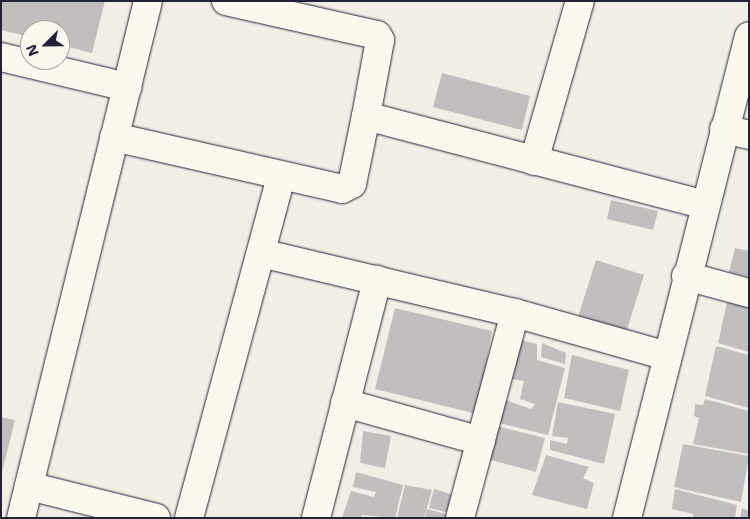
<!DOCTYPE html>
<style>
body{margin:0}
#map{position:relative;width:750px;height:519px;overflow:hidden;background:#f2eee5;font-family:"Shantell Sans",sans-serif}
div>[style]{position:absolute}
.building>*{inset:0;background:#c2bebe}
.roads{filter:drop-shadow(0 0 1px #22223b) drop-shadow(0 0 1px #22223b)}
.minor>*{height:28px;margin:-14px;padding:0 14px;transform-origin:14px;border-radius:14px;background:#fbf7ec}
span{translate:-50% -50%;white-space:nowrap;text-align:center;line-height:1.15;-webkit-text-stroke:5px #fbf7ec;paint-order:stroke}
.frame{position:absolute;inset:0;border:2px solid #22223b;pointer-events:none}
.north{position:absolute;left:20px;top:20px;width:50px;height:50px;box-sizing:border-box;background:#fbf7ec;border:1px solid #a4a2a5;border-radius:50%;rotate:247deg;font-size:14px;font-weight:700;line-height:20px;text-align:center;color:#22223b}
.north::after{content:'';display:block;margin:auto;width:18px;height:22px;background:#22223b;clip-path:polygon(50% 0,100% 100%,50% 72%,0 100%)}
</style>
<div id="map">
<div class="building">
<i style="clip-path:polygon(1px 1px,105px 1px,92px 53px,60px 45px,60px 30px,30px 30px,30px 37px,1px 30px)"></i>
<i style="clip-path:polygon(442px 73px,530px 96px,522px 130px,433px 107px)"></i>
<i style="clip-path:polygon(611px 200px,658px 211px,653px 230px,607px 219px)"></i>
<i style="clip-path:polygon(735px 248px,749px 251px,749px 277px,729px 272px)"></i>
<i style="clip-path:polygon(596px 260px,644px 275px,626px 333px,578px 317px)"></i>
<i style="clip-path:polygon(727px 302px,749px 308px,749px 352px,718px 343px)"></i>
<i style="clip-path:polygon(395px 308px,492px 331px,477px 414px,375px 389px)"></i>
<i style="clip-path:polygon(521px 340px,537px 344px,537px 360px,565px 368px,548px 435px,499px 423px,505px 400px,531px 409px,535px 404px,520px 399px,524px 381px,512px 379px)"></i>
<i style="clip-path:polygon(542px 343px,566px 353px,565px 364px,541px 357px)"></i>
<i style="clip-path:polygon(716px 346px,749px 355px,749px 408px,705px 396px)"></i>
<i style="clip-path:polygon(572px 355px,629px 370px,620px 411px,564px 398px)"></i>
<i style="clip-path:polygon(705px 399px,749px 411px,749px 454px,693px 444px,699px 418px,694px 416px,695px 404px,703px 405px)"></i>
<i style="clip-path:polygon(558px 402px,615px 414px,604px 464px,550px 450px,550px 440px,567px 444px,568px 438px,552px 436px)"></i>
<i style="clip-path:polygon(1px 417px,15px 420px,2px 472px,1px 472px)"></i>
<i style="clip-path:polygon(496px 426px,545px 438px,536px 472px,487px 459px)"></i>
<i style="clip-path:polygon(363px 431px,391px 436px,385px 468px,360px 463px)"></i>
<i style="clip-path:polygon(683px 444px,749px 456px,741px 502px,674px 487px)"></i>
<i style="clip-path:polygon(546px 455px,589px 467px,583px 478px,594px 483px,587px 509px,532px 495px)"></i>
<i style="clip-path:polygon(356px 472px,403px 485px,395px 518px,362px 515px,361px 518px,342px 518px,351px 491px,374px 497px,376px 492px,353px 487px)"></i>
<i style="clip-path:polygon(405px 485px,432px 490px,424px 518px,397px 518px)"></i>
<i style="clip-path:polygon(434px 489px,454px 495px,449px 513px,429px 508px)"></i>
<i style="clip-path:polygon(675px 489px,737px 505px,735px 518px,693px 518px,693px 514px,672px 509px)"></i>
<i style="clip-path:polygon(742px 508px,749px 511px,749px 518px,740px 518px)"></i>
<i style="clip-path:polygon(427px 509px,449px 515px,448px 518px,425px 518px)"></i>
</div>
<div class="roads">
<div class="minor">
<i style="left:226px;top:1px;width:155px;rotate:12.7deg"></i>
<i style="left:377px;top:35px;width:6px;rotate:59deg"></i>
<i style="left:380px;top:40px;width:77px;rotate:100.4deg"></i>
<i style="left:1px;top:57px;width:130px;rotate:13.4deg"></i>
<i style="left:724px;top:129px;width:26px;rotate:13deg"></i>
<i style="left:114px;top:137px;width:234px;rotate:12.8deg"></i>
<i style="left:342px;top:189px;width:11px;rotate:-27deg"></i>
<i style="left:352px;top:184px;width:69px;rotate:-78.4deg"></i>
<i style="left:366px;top:116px;width:350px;rotate:14.7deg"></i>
<i style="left:534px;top:161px;width:166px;rotate:-74deg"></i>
<i style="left:261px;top:253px;width:261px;rotate:13.3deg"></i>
<i style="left:515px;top:313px;width:158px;rotate:15.8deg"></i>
<i style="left:686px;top:276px;width:65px;rotate:15.1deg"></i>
<i style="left:345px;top:403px;width:141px;rotate:15.6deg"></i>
<i style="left:29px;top:486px;width:131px;rotate:14.1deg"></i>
<i style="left:21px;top:518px;width:532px;rotate:-76.2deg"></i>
<i style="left:189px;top:518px;width:353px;rotate:-74.9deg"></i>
<i style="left:316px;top:518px;width:246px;rotate:-75.6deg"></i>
<i style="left:460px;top:518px;width:212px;rotate:-75deg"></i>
<i style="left:627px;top:518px;width:497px;rotate:-75.8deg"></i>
</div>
</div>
<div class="frame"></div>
<div class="north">N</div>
</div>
